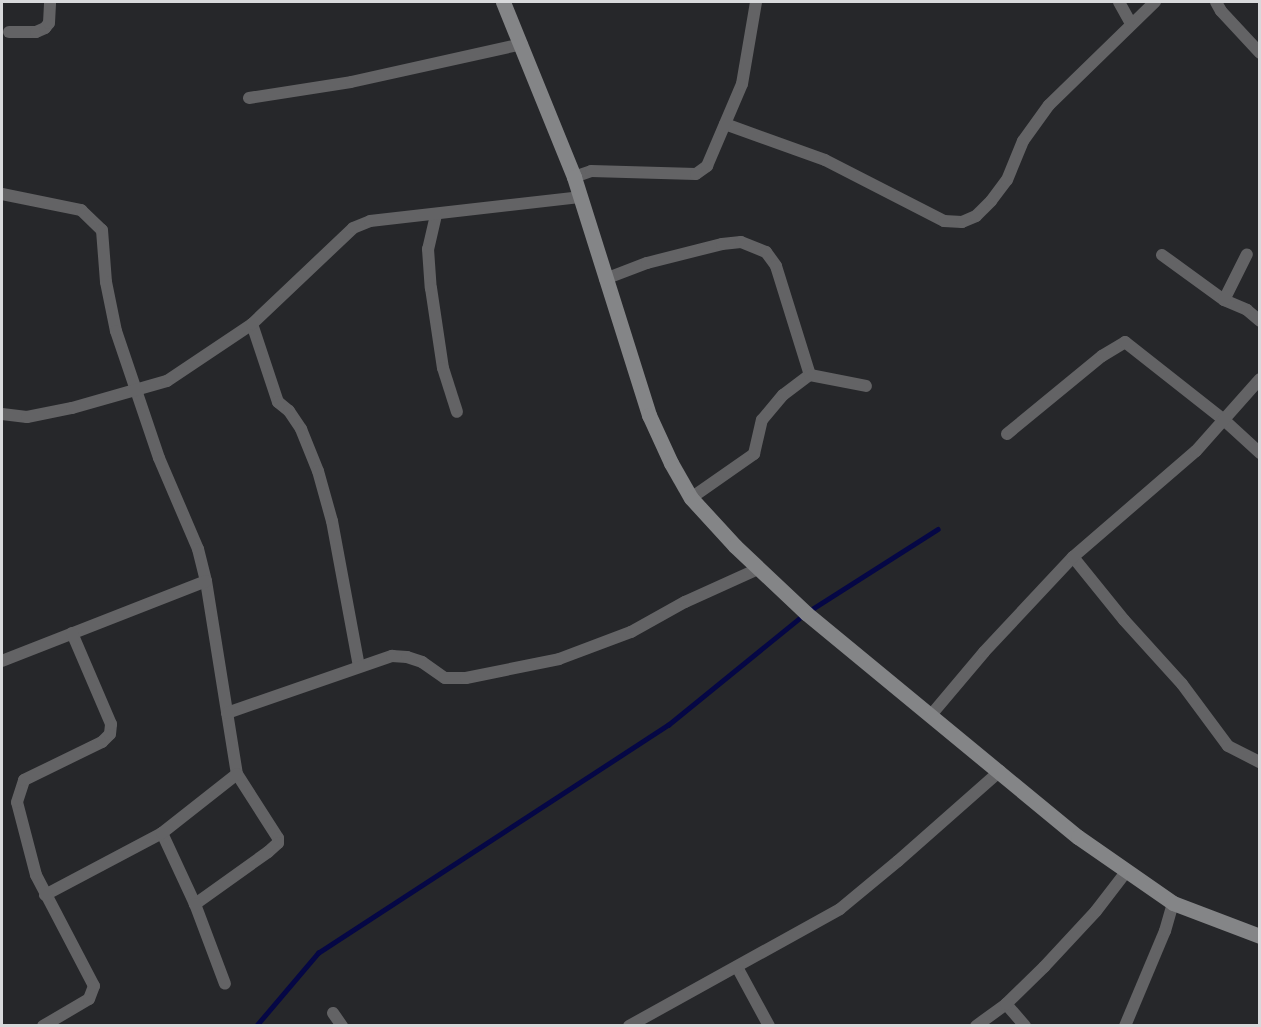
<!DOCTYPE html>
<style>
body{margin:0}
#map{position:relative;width:1261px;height:1027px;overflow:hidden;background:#26272a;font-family:Helvetica,sans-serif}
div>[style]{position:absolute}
.stream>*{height:4.5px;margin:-2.25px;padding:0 2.25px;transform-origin:2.25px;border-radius:2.25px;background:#050745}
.minor>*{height:12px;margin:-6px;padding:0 6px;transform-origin:6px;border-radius:6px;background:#636365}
.secondary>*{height:15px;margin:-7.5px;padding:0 7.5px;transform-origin:7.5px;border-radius:7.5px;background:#848587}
span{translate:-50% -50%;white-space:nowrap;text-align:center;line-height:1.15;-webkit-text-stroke:6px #1d1e21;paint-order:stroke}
.frame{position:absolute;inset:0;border:3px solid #d8d9db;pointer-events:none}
</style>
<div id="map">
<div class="stream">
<i style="left:256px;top:1026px;width:96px;rotate:-49.7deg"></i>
<i style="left:318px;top:953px;width:418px;rotate:-33.1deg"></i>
<i style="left:668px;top:725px;width:178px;rotate:-39.1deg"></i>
<i style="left:806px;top:613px;width:156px;rotate:-32.5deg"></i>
</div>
<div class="minor">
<i style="left:1119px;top:2px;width:25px;rotate:61deg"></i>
<i style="left:1216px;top:2px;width:10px;rotate:61deg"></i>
<i style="left:1221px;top:11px;width:57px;rotate:47.1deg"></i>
<i style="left:9px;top:32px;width:27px"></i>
<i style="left:36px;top:32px;width:10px;rotate:-24deg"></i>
<i style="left:45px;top:28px;width:6px;rotate:-51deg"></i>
<i style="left:49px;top:23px;width:21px;rotate:-87deg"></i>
<i style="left:249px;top:98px;width:103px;rotate:-8.9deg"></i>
<i style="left:351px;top:82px;width:175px;rotate:-12.5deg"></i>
<i style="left:725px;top:124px;width:106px;rotate:19.8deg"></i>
<i style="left:825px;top:160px;width:134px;rotate:27.1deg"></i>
<i style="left:944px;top:221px;width:18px;rotate:3deg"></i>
<i style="left:962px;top:222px;width:15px;rotate:-23deg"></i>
<i style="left:976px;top:216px;width:21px;rotate:-45deg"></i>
<i style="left:991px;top:201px;width:26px;rotate:-53deg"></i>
<i style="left:1007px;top:180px;width:42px;rotate:-67.7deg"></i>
<i style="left:1023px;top:141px;width:44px;rotate:-54.2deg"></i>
<i style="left:1049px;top:105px;width:148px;rotate:-44.2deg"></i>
<i style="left:574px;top:177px;width:18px;rotate:-19deg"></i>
<i style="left:591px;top:171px;width:105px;rotate:1.6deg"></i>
<i style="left:696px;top:174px;width:14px;rotate:-36deg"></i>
<i style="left:707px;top:166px;width:89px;rotate:-66.9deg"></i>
<i style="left:742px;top:84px;width:83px;rotate:-80.3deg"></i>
<i style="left:2px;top:194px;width:81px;rotate:11.4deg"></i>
<i style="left:81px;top:210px;width:29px;rotate:44deg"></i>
<i style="left:102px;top:230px;width:52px;rotate:85.6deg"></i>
<i style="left:106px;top:282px;width:50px;rotate:78.5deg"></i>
<i style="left:116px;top:331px;width:134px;rotate:71.3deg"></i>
<i style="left:159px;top:458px;width:99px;rotate:66.8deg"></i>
<i style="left:198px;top:549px;width:33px;rotate:76deg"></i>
<i style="left:206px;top:581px;width:195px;rotate:80.9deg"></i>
<i style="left:237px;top:774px;width:76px;rotate:57.4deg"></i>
<i style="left:278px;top:838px;width:5px;rotate:90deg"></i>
<i style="left:278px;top:843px;width:13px;rotate:138deg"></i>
<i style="left:268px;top:852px;width:90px;rotate:144.5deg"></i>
<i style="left:436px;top:215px;width:35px;rotate:103deg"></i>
<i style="left:428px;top:249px;width:39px;rotate:86deg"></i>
<i style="left:431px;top:288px;width:81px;rotate:81.5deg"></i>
<i style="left:443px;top:368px;width:46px;rotate:72.3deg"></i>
<i style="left:1162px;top:255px;width:77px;rotate:36deg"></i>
<i style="left:1224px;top:300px;width:25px;rotate:23deg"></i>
<i style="left:1247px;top:310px;width:17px;rotate:40deg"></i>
<i style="left:605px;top:279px;width:45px;rotate:-20.9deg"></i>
<i style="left:647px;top:263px;width:77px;rotate:-14.2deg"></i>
<i style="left:722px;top:244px;width:19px;rotate:-6deg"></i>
<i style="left:741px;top:242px;width:27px;rotate:22deg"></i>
<i style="left:766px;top:252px;width:17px;rotate:54deg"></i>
<i style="left:776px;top:266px;width:114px;rotate:72.7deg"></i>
<i style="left:1224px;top:300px;width:51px;rotate:-63.4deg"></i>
<i style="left:252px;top:324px;width:82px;rotate:71.6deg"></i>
<i style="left:278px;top:402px;width:14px;rotate:39deg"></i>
<i style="left:289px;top:411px;width:22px;rotate:56deg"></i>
<i style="left:301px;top:429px;width:45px;rotate:68deg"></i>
<i style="left:318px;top:471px;width:52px;rotate:74.4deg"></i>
<i style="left:332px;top:521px;width:148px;rotate:79.5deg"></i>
<i style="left:2px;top:414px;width:25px;rotate:7deg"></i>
<i style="left:27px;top:417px;width:46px;rotate:-11.3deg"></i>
<i style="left:72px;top:408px;width:99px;rotate:-15.9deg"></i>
<i style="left:167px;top:381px;width:102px;rotate:-33.8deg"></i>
<i style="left:252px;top:324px;width:139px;rotate:-43.5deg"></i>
<i style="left:353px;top:228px;width:18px;rotate:-22deg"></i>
<i style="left:370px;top:221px;width:211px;rotate:-6.5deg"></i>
<i style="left:1007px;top:434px;width:123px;rotate:-39.4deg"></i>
<i style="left:1102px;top:356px;width:27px;rotate:-31deg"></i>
<i style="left:1125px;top:342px;width:126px;rotate:38.2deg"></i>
<i style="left:1224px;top:420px;width:49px;rotate:42.5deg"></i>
<i style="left:691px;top:498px;width:77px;rotate:-34.9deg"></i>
<i style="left:754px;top:454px;width:35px;rotate:-77deg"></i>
<i style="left:762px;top:420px;width:33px;rotate:-50deg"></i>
<i style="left:783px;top:395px;width:34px;rotate:-37deg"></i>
<i style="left:810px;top:375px;width:57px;rotate:11.1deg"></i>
<i style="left:1073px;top:557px;width:81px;rotate:51deg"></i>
<i style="left:1124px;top:620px;width:86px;rotate:47.8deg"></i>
<i style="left:1182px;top:684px;width:77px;rotate:53.4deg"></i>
<i style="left:1228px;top:746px;width:36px;rotate:27deg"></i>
<i style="left:2px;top:661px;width:219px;rotate:-21.4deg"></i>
<i style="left:227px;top:713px;width:175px;rotate:-19.1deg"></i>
<i style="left:392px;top:656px;width:15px;rotate:4deg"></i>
<i style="left:407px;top:657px;width:16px;rotate:18deg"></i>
<i style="left:422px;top:662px;width:28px;rotate:35deg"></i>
<i style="left:445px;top:678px;width:21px"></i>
<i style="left:466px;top:678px;width:95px;rotate:-11.5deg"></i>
<i style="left:559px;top:659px;width:77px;rotate:-20.6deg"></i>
<i style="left:631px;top:632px;width:62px;rotate:-29.1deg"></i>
<i style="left:685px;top:602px;width:80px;rotate:-24.3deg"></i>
<i style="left:931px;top:715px;width:82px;rotate:-49.9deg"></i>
<i style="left:984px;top:652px;width:130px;rotate:-46.9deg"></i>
<i style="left:1073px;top:557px;width:162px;rotate:-40.8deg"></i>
<i style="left:1196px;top:451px;width:96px;rotate:-48.4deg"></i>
<i style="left:162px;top:833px;width:78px;rotate:65.1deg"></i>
<i style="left:195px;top:904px;width:85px;rotate:69.4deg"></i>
<i style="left:45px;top:895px;width:132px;rotate:-27.9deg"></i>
<i style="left:162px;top:833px;width:95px;rotate:-38.2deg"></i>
<i style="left:737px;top:967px;width:67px;rotate:61.5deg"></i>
<i style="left:1006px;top:1004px;width:29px;rotate:49deg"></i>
<i style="left:333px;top:1013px;width:16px;rotate:55deg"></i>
<i style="left:43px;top:1026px;width:53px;rotate:-30.4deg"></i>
<i style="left:89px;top:999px;width:14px;rotate:-69deg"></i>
<i style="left:94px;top:986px;width:125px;rotate:-117.6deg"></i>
<i style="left:36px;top:875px;width:75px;rotate:-104.6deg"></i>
<i style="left:17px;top:802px;width:23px;rotate:-72deg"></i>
<i style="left:24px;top:780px;width:87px;rotate:-26deg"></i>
<i style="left:102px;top:742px;width:11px;rotate:-45deg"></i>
<i style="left:110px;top:734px;width:10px;rotate:-84deg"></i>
<i style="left:111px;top:724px;width:99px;rotate:-113.2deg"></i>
<i style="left:629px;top:1026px;width:241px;rotate:-29deg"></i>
<i style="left:840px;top:909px;width:75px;rotate:-39.6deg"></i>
<i style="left:898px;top:861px;width:136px;rotate:-41.4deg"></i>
<i style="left:976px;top:1026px;width:37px;rotate:-36deg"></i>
<i style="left:1006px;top:1004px;width:53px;rotate:-44.2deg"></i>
<i style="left:1044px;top:967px;width:76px;rotate:-47.1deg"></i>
<i style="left:1096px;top:911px;width:49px;rotate:-52.4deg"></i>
<i style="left:1125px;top:1026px;width:103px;rotate:-67.2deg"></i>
<i style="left:1165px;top:931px;width:29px;rotate:-74deg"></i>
</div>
<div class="secondary">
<i style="left:503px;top:2px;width:189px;rotate:67.9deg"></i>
<i style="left:574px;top:177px;width:250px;rotate:72.5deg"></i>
<i style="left:649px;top:415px;width:53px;rotate:65.4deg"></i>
<i style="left:671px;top:463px;width:40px;rotate:60.3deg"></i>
<i style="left:691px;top:498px;width:65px;rotate:47.5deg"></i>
<i style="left:735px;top:546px;width:98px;rotate:43.3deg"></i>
<i style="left:806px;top:613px;width:352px;rotate:39.5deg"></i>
<i style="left:1078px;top:837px;width:116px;rotate:34.8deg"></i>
<i style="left:1173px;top:903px;width:93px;rotate:20.8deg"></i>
</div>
<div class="frame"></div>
</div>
